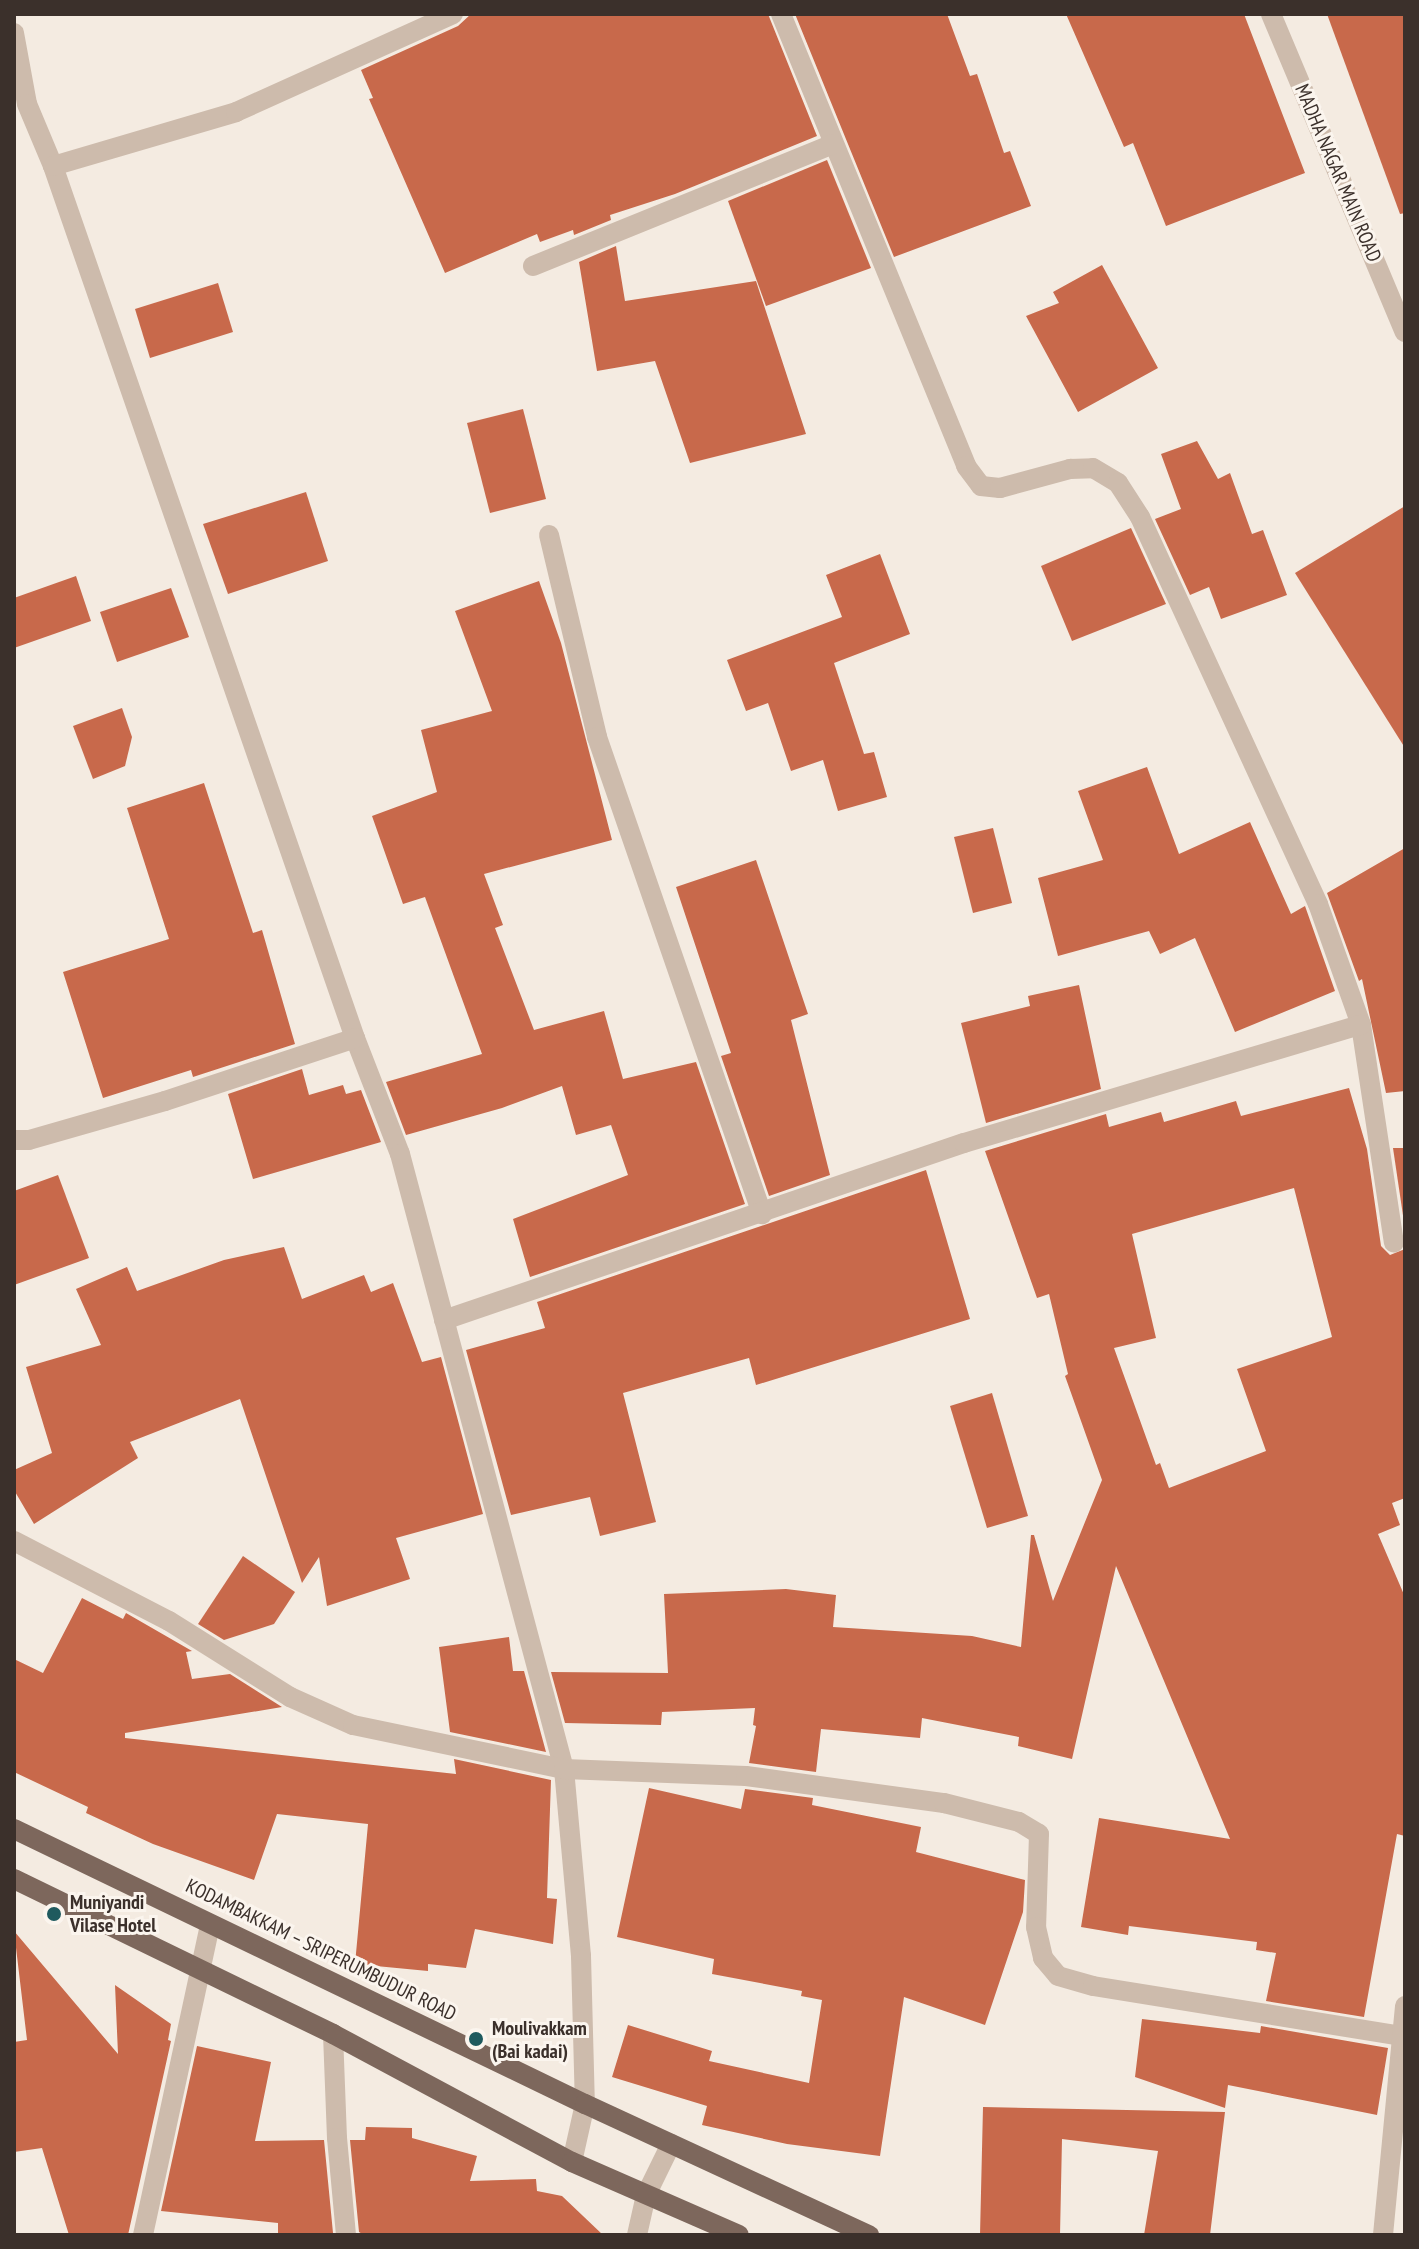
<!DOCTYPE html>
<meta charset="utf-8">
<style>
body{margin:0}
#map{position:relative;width:1419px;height:2249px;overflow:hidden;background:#f4ebe1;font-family:"PT Sans Narrow",sans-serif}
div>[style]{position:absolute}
.building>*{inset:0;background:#c8694b}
.minor>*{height:20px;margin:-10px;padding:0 10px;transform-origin:10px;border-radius:10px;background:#cdbbac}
.tertiary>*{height:20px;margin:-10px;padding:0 10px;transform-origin:10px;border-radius:10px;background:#cdbbac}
.primary>*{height:20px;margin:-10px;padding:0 10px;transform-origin:10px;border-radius:10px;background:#7d675c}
.dots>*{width:22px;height:22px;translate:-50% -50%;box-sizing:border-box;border:4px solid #fbf5ee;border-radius:50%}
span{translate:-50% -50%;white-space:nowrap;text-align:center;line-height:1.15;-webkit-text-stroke:6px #fbf5ee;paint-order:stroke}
.street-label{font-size:20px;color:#3b302b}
.poi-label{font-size:20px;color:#3b302b;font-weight:700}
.left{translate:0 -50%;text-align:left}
.frame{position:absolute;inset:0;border:16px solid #3b302b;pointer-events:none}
</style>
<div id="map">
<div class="building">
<i style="clip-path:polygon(471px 14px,768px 14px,817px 136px,675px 194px,610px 215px,611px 220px,574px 235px,573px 230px,540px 242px,537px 234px,445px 273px,369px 99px,373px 98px,361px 70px,458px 26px)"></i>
<i style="clip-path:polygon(795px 14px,947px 14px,970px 76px,977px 74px,1004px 153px,1010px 151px,1031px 206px,894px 257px)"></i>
<i style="clip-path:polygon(1066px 14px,1244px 14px,1305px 173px,1166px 226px,1133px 143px,1124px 147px)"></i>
<i style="clip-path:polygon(1327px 14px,1405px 14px,1405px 213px,1400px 214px)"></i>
<i style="clip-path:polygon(827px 160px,871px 268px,766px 306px,728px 201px)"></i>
<i style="clip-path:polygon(616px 246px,625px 301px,756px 281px,806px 434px,690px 463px,655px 361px,597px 371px,579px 262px)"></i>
<i style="clip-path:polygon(1102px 265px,1158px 368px,1078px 412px,1026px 316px,1059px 303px,1053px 292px)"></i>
<i style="clip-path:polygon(218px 283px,233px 332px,150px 358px,135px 309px)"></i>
<i style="clip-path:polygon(523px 409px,546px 499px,490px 513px,467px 423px)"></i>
<i style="clip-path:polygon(1197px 441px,1218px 479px,1230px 473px,1252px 534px,1263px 530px,1287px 595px,1221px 619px,1209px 587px,1190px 595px,1155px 519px,1181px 509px,1161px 454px)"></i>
<i style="clip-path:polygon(306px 492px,328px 561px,228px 594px,203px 524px)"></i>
<i style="clip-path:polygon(1405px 506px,1405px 748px,1295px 573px)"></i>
<i style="clip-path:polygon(1131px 528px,1166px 604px,1072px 641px,1041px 566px)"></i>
<i style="clip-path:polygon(880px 554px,910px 634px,834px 663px,864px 754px,874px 752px,887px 797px,838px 811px,823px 760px,791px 771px,768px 703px,746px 711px,727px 660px,842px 617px,826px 575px)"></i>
<i style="clip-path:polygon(76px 576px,91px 621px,14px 648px,14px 598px)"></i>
<i style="clip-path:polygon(539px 581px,561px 643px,612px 840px,484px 874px,503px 925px,495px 928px,534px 1030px,604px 1011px,623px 1079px,696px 1062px,745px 1204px,530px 1277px,513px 1219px,628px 1175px,611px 1125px,576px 1135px,562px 1086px,502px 1108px,406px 1135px,386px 1082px,482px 1054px,425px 897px,403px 904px,372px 816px,437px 792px,421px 730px,492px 711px,455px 611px)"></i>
<i style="clip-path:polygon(171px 588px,189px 637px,117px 662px,100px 612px)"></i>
<i style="clip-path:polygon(122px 708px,132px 737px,125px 766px,93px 779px,73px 726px)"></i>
<i style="clip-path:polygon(1147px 767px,1179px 854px,1250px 822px,1291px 914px,1305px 906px,1335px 991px,1235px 1032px,1195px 938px,1160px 954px,1149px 931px,1058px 956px,1038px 878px,1103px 860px,1078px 791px)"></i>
<i style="clip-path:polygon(204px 783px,253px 933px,262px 930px,295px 1044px,193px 1077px,191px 1070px,103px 1098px,63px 972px,169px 939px,127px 808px)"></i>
<i style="clip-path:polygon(993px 828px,1012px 903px,973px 913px,954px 837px)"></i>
<i style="clip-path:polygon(1405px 848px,1405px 1091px,1386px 1093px,1362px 979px,1359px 981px,1327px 893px)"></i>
<i style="clip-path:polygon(756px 860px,808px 1014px,791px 1020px,830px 1175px,769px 1196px,721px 1056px,731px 1053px,676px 887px)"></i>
<i style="clip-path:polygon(1079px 985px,1101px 1089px,986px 1123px,961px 1023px,1030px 1006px,1028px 996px)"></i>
<i style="clip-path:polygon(302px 1069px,309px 1095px,343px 1085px,346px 1094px,361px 1090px,381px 1142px,253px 1179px,228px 1094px)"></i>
<i style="clip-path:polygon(evenodd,1349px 1088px,1367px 1149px,1381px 1246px,1390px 1255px,1405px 1249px,1405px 1498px,1392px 1503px,1400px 1525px,1378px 1534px,1405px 1597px,1405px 1836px,1397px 1834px,1364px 2017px,1266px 2001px,1276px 1953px,1256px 1950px,1257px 1942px,1129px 1926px,1128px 1935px,1081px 1927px,1099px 1818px,1230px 1839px,1116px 1566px,1072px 1759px,1018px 1746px,1019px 1737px,922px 1718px,920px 1738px,821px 1729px,816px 1772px,749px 1763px,756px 1726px,753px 1725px,755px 1708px,662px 1712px,661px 1725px,565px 1723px,551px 1672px,668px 1673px,664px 1594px,786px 1589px,836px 1595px,833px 1627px,972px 1636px,1021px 1647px,1031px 1535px,1034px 1535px,1053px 1601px,1102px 1480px,1065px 1376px,1068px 1374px,1049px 1294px,1037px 1298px,985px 1151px,1106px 1114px,1109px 1127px,1161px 1112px,1164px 1122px,1236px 1101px,1241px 1116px,1349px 1088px,1294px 1188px,1332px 1337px,1237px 1369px,1266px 1451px,1169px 1488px,1160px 1463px,1156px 1465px,1114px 1348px,1156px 1338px,1132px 1234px,1294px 1188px)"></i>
<i style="clip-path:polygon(1393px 1148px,1405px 1148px,1405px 1229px)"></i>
<i style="clip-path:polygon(926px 1170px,970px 1319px,756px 1385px,749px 1358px,623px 1393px,656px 1522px,600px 1536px,590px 1497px,511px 1515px,466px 1350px,545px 1328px,537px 1302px)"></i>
<i style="clip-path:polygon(58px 1175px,89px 1258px,14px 1285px,14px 1191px)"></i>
<i style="clip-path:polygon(284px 1247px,302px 1299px,364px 1275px,371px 1292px,393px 1283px,422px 1362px,441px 1357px,483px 1514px,396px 1538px,410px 1579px,327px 1606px,319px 1557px,302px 1583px,240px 1399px,130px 1442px,138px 1458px,34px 1524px,14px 1490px,14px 1470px,52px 1453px,26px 1367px,101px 1345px,76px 1289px,127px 1267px,137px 1291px,224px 1260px)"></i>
<i style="clip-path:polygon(992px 1393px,1028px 1516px,987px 1528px,950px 1406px)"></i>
<i style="clip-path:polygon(243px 1556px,295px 1592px,274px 1624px,224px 1640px,198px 1624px)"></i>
<i style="clip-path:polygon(82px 1598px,123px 1619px,126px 1613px,192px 1651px,186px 1652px,192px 1679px,230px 1674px,282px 1707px,125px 1733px,125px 1738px,456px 1774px,454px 1759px,551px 1780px,547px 1898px,557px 1899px,553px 1944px,475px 1929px,466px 1968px,428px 1964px,428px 1971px,355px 1964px,368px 1824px,277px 1814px,254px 1880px,153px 1844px,86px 1813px,88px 1807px,14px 1772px,14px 1659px,43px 1673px)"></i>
<i style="clip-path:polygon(509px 1637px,513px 1671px,524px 1671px,546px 1752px,450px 1732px,439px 1647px)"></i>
<i style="clip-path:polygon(649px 1788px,741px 1809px,745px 1789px,813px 1798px,812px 1805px,921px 1827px,916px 1852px,1025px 1880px,1023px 1912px,985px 2025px,904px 1997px,880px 2156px,787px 2144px,702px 2125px,707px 2106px,612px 2077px,628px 2025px,712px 2051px,709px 2061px,809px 2083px,822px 2000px,801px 1996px,802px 1991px,712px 1974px,714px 1959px,617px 1937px)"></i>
<i style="clip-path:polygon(14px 1931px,118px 2054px,115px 1985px,171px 2024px,168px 2040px,171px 2041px,128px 2235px,69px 2235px,42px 2148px,14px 2152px,14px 2042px,27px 2040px)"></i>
<i style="clip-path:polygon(1142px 2019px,1260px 2033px,1261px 2026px,1388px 2048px,1377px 2115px,1228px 2085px,1225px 2108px,1135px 2077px)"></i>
<i style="clip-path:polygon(197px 2046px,271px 2062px,255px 2141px,324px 2140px,333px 2233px,278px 2235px,278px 2223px,161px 2211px)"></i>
<i style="clip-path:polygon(983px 2107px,1225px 2112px,1210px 2235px,1144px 2235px,1158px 2151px,1062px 2139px,1060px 2235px,980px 2235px)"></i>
<i style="clip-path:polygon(366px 2127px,412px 2128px,412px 2138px,477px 2156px,470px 2181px,536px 2179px,537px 2191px,562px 2196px,603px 2235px,364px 2235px,359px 2232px,350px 2140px,365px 2140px)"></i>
</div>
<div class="minor">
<i style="left:781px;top:14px;width:488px;rotate:67.7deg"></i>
<i style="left:966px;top:466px;width:25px;rotate:53deg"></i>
<i style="left:981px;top:486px;width:19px;rotate:6deg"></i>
<i style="left:1000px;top:488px;width:73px;rotate:-15.2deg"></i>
<i style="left:1070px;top:469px;width:23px;rotate:-2deg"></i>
<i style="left:1093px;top:468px;width:29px;rotate:31deg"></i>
<i style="left:1118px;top:483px;width:40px;rotate:57.1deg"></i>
<i style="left:1140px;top:517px;width:426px;rotate:65.3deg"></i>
<i style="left:1318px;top:904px;width:128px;rotate:70.4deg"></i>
<i style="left:1361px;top:1025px;width:220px;rotate:81.4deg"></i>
<i style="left:14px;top:33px;width:72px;rotate:79.6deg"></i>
<i style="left:27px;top:104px;width:67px;rotate:67.2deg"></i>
<i style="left:53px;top:166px;width:923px;rotate:70.9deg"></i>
<i style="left:355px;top:1038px;width:124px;rotate:68.8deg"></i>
<i style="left:400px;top:1154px;width:636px;rotate:75.07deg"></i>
<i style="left:564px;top:1769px;width:188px;rotate:84.8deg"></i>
<i style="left:581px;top:1956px;width:148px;rotate:88.5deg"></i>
<i style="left:53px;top:166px;width:191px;rotate:-16.4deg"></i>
<i style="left:236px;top:112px;width:238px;rotate:-24.3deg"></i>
<i style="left:533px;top:266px;width:324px;rotate:-22.1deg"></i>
<i style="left:549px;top:535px;width:208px;rotate:76.6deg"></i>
<i style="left:597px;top:737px;width:505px;rotate:70.92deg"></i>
<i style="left:14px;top:1140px;width:15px"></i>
<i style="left:29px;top:1140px;width:141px;rotate:-16deg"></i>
<i style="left:165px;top:1101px;width:200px;rotate:-18.3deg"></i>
<i style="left:444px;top:1320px;width:549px;rotate:-18.8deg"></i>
<i style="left:964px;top:1143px;width:414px;rotate:-16.6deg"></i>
<i style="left:14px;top:1541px;width:174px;rotate:27.3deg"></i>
<i style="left:169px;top:1621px;width:143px;rotate:32.1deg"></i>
<i style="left:290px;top:1697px;width:69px;rotate:24deg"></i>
<i style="left:353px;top:1725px;width:216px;rotate:11.8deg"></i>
<i style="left:564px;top:1769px;width:182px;rotate:2.2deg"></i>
<i style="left:746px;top:1776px;width:200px;rotate:7.8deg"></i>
<i style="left:944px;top:1803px;width:77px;rotate:14.2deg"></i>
<i style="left:1019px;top:1822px;width:23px;rotate:31deg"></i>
<i style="left:1039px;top:1834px;width:93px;rotate:91.8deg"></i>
<i style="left:1036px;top:1927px;width:32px;rotate:77deg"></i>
<i style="left:1043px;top:1958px;width:23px;rotate:50deg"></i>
<i style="left:1058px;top:1976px;width:36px;rotate:16deg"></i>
<i style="left:1093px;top:1986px;width:312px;rotate:9.2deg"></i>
<i style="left:333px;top:2034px;width:104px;rotate:87.8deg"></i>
<i style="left:337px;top:2138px;width:97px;rotate:84.7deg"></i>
<i style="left:143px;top:2235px;width:318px;rotate:-77.8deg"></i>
</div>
<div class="tertiary">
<i style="left:1271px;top:14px;width:345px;rotate:67.2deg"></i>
<i style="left:572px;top:2162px;width:59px;rotate:-77.4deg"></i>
<i style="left:637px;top:2235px;width:41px;rotate:-77.3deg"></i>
<i style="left:646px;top:2195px;width:57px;rotate:-63.9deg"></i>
<i style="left:1383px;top:2235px;width:230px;rotate:-84.5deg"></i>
</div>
<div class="primary">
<i style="left:14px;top:1829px;width:634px;rotate:25.72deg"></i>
<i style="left:585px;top:2104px;width:313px;rotate:24.8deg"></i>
<i style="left:14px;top:1879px;width:355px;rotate:25.9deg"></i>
<i style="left:333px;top:2034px;width:271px;rotate:28.2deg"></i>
<i style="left:572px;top:2162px;width:182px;rotate:23.6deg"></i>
</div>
<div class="dots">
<i style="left:54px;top:1914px;background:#1f5a5e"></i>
<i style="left:476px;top:2039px;background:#1f5a5e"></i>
</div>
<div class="street-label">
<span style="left:1338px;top:173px;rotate:67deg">MADHA NAGAR MAIN ROAD</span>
<span style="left:321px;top:1950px;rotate:26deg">KODAMBAKKAM – SRIPERUMBUDUR ROAD</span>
</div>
<div class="poi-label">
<span class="left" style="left:70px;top:1914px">Muniyandi<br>Vilase Hotel</span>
<span class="left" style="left:492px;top:2040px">Moulivakkam<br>(Bai kadai)</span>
</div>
<div class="frame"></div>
</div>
